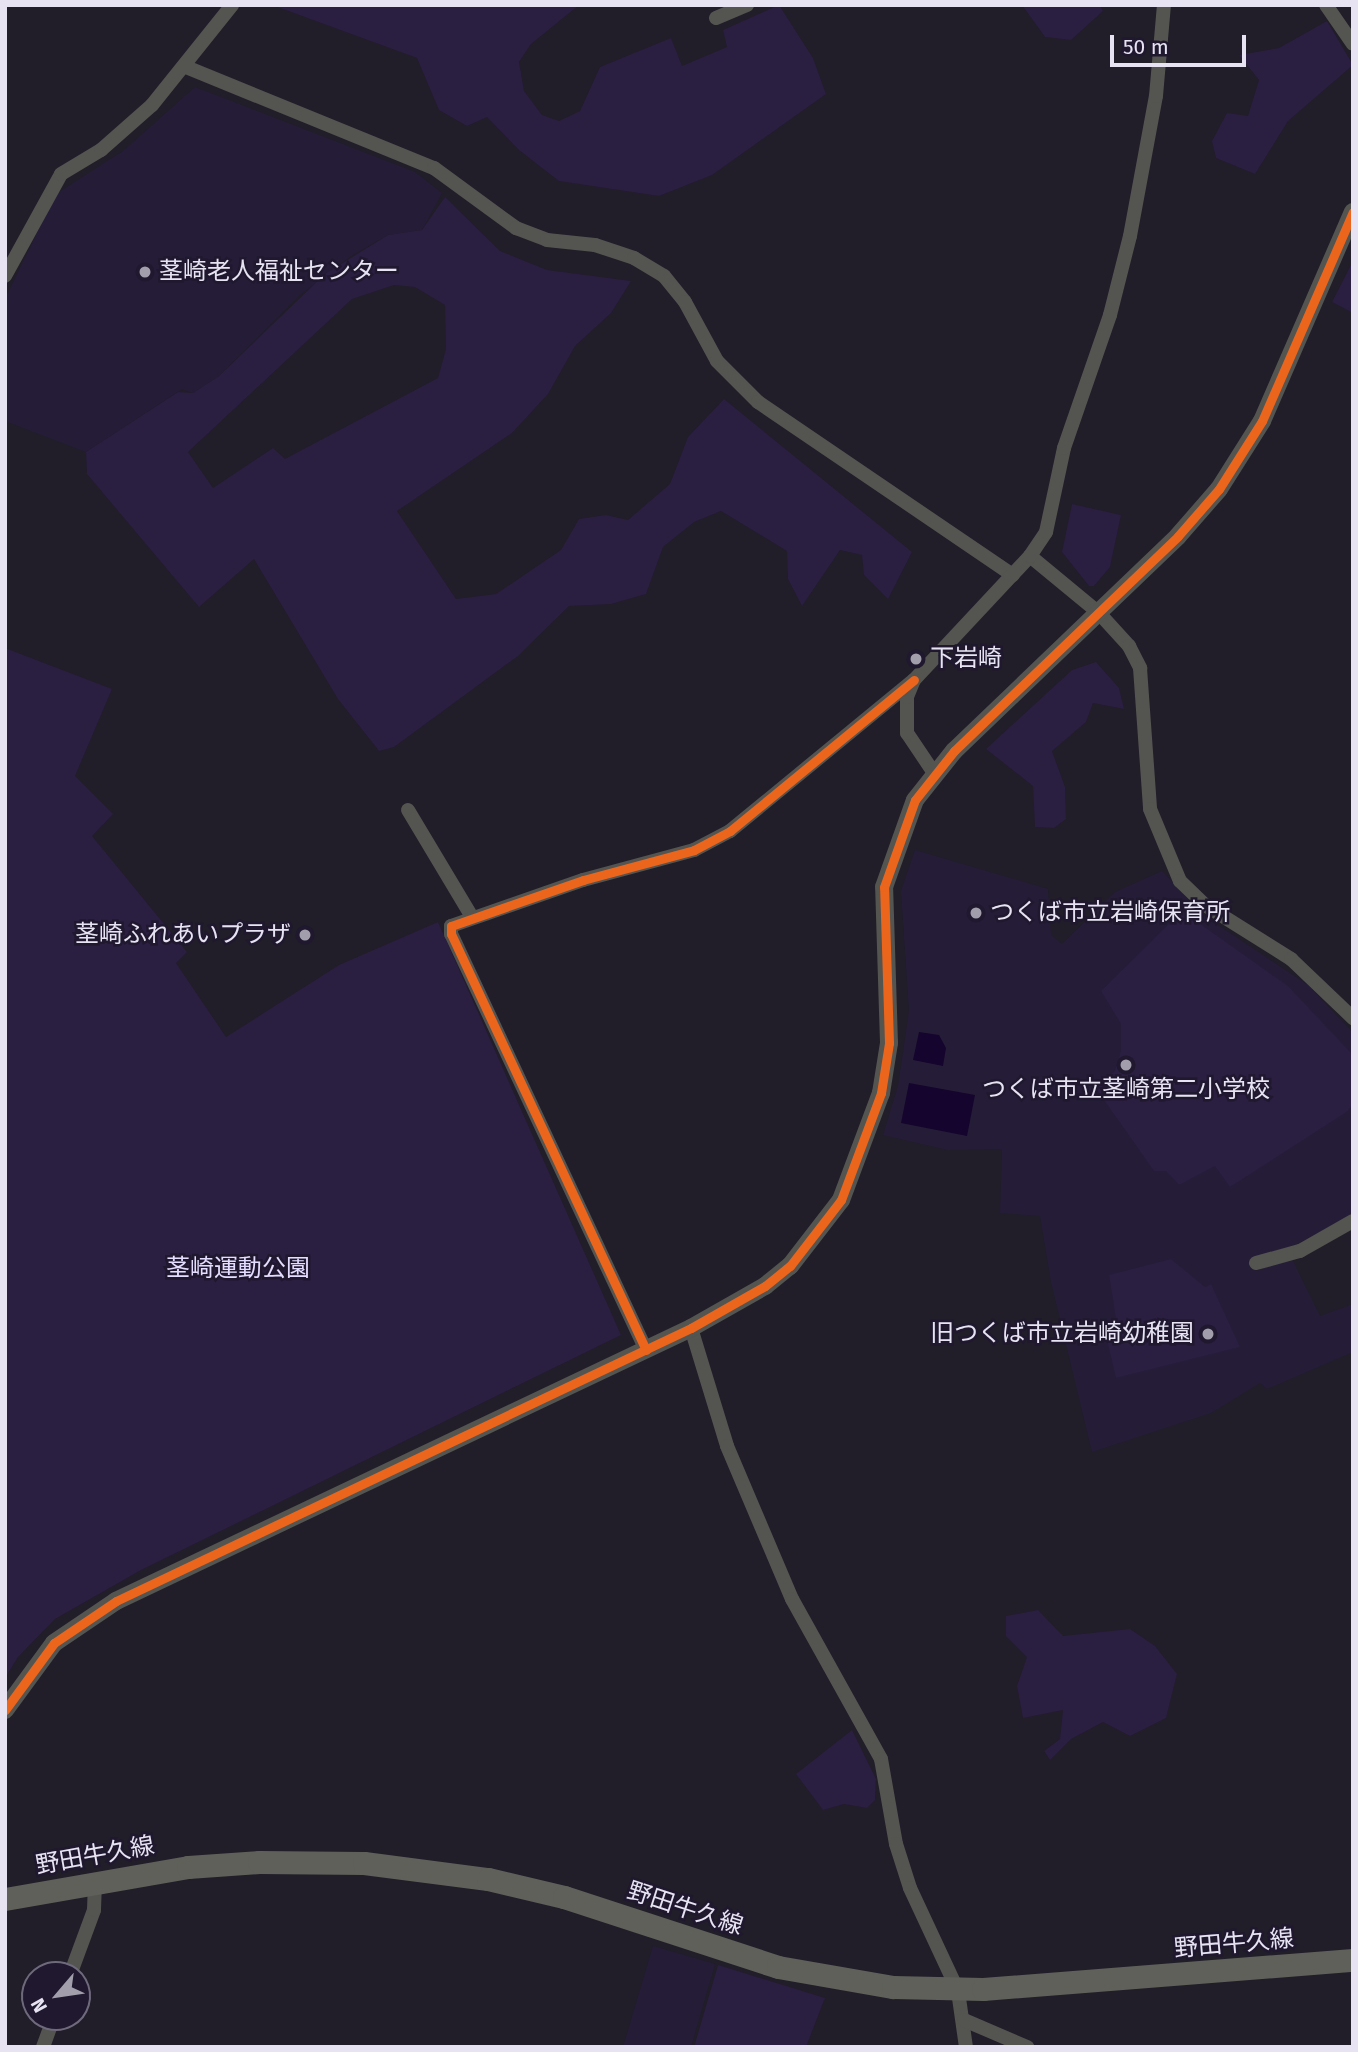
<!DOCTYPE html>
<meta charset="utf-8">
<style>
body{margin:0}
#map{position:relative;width:1358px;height:2052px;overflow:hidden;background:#211d29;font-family:"Fira Sans","Noto Sans JP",sans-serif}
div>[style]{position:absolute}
.built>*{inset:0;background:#251d37}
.green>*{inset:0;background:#2a1e41}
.water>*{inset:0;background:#15042d}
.minor>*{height:14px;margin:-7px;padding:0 7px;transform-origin:7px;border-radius:7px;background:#545450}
.tertiary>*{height:18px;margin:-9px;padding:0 9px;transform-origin:9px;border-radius:9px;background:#545450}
.primary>*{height:23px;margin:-11.5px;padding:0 11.5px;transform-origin:11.5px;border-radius:11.5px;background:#5e6059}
.cycleway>*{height:9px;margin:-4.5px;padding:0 4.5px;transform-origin:4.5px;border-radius:4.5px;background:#eb651d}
.dots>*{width:19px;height:19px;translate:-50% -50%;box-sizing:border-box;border:4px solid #1f182e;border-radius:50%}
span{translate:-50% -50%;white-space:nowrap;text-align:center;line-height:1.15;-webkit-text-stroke:5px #1f182e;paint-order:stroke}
.poi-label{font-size:24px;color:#e7e3f2}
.left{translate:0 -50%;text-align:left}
.right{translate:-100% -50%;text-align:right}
.park-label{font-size:24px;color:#e5ddfe}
.street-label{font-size:24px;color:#e7e3f2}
.frame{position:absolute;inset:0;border:7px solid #e7e3f2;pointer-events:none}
.north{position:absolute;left:21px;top:1961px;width:70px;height:70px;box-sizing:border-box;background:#1f182e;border:2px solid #6f697c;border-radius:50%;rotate:241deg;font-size:19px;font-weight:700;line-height:28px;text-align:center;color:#e7e3f2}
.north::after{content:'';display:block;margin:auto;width:24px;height:32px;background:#a29eac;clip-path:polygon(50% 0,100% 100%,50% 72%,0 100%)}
.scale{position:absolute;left:1110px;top:35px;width:136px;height:32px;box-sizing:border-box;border:4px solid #e7e3f2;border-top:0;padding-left:9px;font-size:21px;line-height:24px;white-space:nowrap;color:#e7e3f2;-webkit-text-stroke:5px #1f182e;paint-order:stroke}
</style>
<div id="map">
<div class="built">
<i style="clip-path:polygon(195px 87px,415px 172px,442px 193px,422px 230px,388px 235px,351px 256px,300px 295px,219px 376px,193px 393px,182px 389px,86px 452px,5px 421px,5px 299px,56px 194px,123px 151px)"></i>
<i style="clip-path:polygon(915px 850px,1048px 889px,1051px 935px,1062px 944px,1115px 892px,1162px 871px,1203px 915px,1308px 985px,1353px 1033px,1353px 1215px,1297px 1244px,1248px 1261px,1256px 1271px,1291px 1257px,1320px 1316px,1353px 1304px,1353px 1352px,1267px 1389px,1260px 1383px,1211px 1413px,1092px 1452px,1051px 1282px,1040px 1216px,1000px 1213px,1002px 1149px,948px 1150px,883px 1135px,898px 1086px,909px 1011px,901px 891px)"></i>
<i style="clip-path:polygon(653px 1946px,715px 1964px,691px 2047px,623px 2047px)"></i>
</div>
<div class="green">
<i style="clip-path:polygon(272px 5px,579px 5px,531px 44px,519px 62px,524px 91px,542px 115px,559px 121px,580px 111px,600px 67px,671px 38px,682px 66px,727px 47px,723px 30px,779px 5px,813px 58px,826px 94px,712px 175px,659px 196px,559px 181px,519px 150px,487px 117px,467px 126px,439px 110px,417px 58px)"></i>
<i style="clip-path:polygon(1022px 5px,1100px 5px,1103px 11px,1071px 40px,1045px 37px)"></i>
<i style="clip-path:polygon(1327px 21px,1353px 65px,1288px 121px,1255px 174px,1216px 158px,1212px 141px,1227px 113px,1248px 116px,1259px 80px,1239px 55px,1279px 48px)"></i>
<i style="clip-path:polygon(evenodd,445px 197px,500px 251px,547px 270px,631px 281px,611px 313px,575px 346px,548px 394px,512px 433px,397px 511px,456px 599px,496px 594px,561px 550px,579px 519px,606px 515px,628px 520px,670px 484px,688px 437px,724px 399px,912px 552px,888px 599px,864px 575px,862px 555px,840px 550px,802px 606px,788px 579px,787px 551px,721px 511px,694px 522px,663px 547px,646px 594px,611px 604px,569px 606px,518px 656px,394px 747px,379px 751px,338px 699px,254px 559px,199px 607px,87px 474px,86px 452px,178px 392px,193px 393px,219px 376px,325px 274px,388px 235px,422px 230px,445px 197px,394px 285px,415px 287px,445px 305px,446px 349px,438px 378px,285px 459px,273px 448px,213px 488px,188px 452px,352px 299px,394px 285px)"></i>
<i style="clip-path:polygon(1353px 261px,1353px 313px,1332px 302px)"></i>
<i style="clip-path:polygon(1072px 504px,1121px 515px,1110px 567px,1094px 586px,1089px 586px,1062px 552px)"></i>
<i style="clip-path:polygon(5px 648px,112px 689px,75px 776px,113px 814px,92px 836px,187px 952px,176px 963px,226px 1037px,339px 965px,438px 922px,621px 1335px,141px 1570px,55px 1619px,18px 1657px,5px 1678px)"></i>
<i style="clip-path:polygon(1096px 662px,1119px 688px,1124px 709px,1093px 703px,1086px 722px,1052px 751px,1065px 787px,1066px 819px,1054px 828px,1035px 827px,1033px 786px,986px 749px,1072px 670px)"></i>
<i style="clip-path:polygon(1182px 911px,1288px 986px,1353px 1055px,1353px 1103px,1348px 1111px,1230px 1187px,1215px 1166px,1179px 1185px,1166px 1171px,1154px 1171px,1097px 1090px,1100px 1082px,1115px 1071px,1121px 1050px,1121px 1024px,1101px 991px)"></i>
<i style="clip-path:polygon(1171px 1259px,1205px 1287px,1211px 1284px,1240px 1347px,1116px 1378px,1104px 1327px,1117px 1325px,1109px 1275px)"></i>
<i style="clip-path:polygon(1038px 1610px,1063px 1636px,1130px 1629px,1155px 1646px,1177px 1674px,1166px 1718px,1130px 1736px,1103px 1722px,1071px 1739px,1050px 1760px,1044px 1751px,1060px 1739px,1063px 1710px,1023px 1718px,1017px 1686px,1027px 1657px,1006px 1636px,1006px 1616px)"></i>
<i style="clip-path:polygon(852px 1730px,876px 1779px,875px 1800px,867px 1808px,844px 1804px,823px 1810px,796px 1774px)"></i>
<i style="clip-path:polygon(718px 1965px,825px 1998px,806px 2047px,694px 2047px)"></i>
</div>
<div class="water">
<i style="clip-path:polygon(919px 1032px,939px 1035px,946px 1048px,943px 1066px,913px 1060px)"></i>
<i style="clip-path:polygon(909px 1083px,975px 1095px,967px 1136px,901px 1123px)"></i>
</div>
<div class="minor">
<i style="left:1326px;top:5px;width:47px;rotate:55.3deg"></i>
<i style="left:716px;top:18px;width:34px;rotate:-23deg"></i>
<i style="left:186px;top:67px;width:268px;rotate:22.2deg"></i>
<i style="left:434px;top:168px;width:102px;rotate:36.2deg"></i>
<i style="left:516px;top:228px;width:33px;rotate:21deg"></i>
<i style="left:547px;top:240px;width:48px;rotate:5.9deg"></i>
<i style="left:595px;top:245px;width:41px;rotate:18.4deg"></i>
<i style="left:634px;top:258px;width:35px;rotate:31deg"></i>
<i style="left:664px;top:276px;width:33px;rotate:51deg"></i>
<i style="left:685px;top:302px;width:67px;rotate:61.5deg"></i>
<i style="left:717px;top:361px;width:58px;rotate:45deg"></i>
<i style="left:758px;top:402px;width:308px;rotate:34.2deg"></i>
<i style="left:5px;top:276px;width:116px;rotate:-61.2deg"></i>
<i style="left:61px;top:174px;width:47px;rotate:-31deg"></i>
<i style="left:101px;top:150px;width:68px;rotate:-41.4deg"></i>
<i style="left:152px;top:105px;width:128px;rotate:-51.3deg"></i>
<i style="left:1030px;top:556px;width:89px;rotate:39.6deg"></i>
<i style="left:1099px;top:613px;width:45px;rotate:47.7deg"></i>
<i style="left:1129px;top:646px;width:25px;rotate:63deg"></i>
<i style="left:1140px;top:668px;width:141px;rotate:85.9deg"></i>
<i style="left:1150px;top:809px;width:78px;rotate:67.4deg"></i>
<i style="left:1180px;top:881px;width:35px;rotate:44deg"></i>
<i style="left:1205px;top:905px;width:102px;rotate:32.1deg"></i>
<i style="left:1291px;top:959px;width:86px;rotate:43.6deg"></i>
<i style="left:934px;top:773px;width:48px;rotate:-124deg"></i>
<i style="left:907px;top:733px;width:36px;rotate:-90deg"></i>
<i style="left:907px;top:697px;width:18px;rotate:-68deg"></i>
<i style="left:914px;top:680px;width:170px;rotate:-46.9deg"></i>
<i style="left:1030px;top:556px;width:29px;rotate:-56deg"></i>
<i style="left:1046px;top:532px;width:86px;rotate:-77.9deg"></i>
<i style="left:1064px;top:448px;width:141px;rotate:-70.9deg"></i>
<i style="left:1110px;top:315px;width:81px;rotate:-75.8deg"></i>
<i style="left:1130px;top:236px;width:142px;rotate:-79.5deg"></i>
<i style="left:1156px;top:96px;width:91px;rotate:-85deg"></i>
<i style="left:408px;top:810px;width:125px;rotate:59.1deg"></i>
<i style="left:1256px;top:1263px;width:46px;rotate:-15.3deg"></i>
<i style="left:1300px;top:1251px;width:61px;rotate:-29.5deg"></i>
<i style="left:691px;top:1328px;width:123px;rotate:73deg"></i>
<i style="left:727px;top:1446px;width:166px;rotate:67deg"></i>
<i style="left:792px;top:1599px;width:183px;rotate:60.9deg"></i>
<i style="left:881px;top:1759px;width:86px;rotate:80deg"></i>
<i style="left:896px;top:1844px;width:46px;rotate:72.3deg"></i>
<i style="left:910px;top:1888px;width:114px;rotate:65deg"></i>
<i style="left:958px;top:1991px;width:57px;rotate:81.9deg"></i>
<i style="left:646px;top:1350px;width:459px;rotate:-115.1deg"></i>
<i style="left:451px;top:934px;width:8px;rotate:-90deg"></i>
<i style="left:451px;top:926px;width:140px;rotate:-19.2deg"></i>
<i style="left:583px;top:880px;width:115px;rotate:-15.1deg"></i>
<i style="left:694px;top:850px;width:41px;rotate:-27.8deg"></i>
<i style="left:730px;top:831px;width:238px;rotate:-39.4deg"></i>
<i style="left:70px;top:1975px;width:69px;rotate:-69.7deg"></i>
<i style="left:94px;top:1910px;width:27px;rotate:-88deg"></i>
<i style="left:964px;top:2020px;width:69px;rotate:23.2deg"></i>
<i style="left:43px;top:2047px;width:32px;rotate:-70deg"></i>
</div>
<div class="tertiary">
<i style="left:5px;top:1710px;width:83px;rotate:-53.8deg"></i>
<i style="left:54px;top:1643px;width:75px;rotate:-34.1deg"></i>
<i style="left:116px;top:1601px;width:637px;rotate:-25.4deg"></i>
<i style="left:691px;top:1328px;width:85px;rotate:-29.6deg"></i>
<i style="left:765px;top:1286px;width:32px;rotate:-39deg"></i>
<i style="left:790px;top:1266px;width:83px;rotate:-52.3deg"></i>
<i style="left:841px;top:1200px;width:114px;rotate:-69.5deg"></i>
<i style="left:881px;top:1093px;width:51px;rotate:-80.9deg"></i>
<i style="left:889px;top:1043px;width:156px;rotate:-91.8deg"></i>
<i style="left:884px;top:887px;width:92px;rotate:-70.4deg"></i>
<i style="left:915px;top:800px;width:63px;rotate:-51.5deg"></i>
<i style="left:954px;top:751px;width:310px;rotate:-43.8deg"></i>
<i style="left:1178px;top:536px;width:62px;rotate:-48.9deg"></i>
<i style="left:1219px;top:489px;width:80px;rotate:-57.7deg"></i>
<i style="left:1262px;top:421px;width:228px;rotate:-66.5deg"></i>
</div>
<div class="primary">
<i style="left:5px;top:1899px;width:186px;rotate:-9.9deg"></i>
<i style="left:188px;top:1867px;width:71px;rotate:-4deg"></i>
<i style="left:259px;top:1862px;width:105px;rotate:0.5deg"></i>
<i style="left:364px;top:1863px;width:125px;rotate:7.4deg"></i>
<i style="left:488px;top:1879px;width:78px;rotate:13.3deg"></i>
<i style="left:564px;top:1897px;width:225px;rotate:18.1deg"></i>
<i style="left:778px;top:1967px;width:117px;rotate:9.9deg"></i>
<i style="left:893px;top:1987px;width:90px;rotate:1.3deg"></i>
<i style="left:983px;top:1989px;width:371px;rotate:-4.5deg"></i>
</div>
<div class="cycleway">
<i style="left:646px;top:1350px;width:459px;rotate:-115.1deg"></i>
<i style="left:451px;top:934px;width:8px;rotate:-90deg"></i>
<i style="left:451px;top:926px;width:140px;rotate:-19.2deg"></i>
<i style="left:583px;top:880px;width:115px;rotate:-15.1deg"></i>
<i style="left:694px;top:850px;width:41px;rotate:-27.8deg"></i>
<i style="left:730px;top:831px;width:238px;rotate:-39.4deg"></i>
<i style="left:5px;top:1710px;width:83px;rotate:-53.8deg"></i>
<i style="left:54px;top:1643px;width:75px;rotate:-34.1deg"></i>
<i style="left:116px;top:1601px;width:637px;rotate:-25.4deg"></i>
<i style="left:691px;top:1328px;width:85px;rotate:-29.6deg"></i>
<i style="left:765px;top:1286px;width:32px;rotate:-39deg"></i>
<i style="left:790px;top:1266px;width:83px;rotate:-52.3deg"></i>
<i style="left:841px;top:1200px;width:114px;rotate:-69.5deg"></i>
<i style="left:881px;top:1093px;width:51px;rotate:-80.9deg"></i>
<i style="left:889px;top:1043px;width:156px;rotate:-91.8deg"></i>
<i style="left:884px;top:887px;width:92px;rotate:-70.4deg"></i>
<i style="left:915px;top:800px;width:63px;rotate:-51.5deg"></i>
<i style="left:954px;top:751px;width:310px;rotate:-43.8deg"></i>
<i style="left:1178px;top:536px;width:62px;rotate:-48.9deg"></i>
<i style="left:1219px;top:489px;width:80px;rotate:-57.7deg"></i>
<i style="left:1262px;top:421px;width:228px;rotate:-66.5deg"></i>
</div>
<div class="dots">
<i style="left:145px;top:272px;background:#a29eac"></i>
<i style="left:916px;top:659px;background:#a29eac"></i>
<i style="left:976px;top:913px;background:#a29eac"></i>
<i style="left:305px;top:935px;background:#a29eac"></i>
<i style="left:1126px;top:1065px;background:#a29eac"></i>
<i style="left:1208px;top:1334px;background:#a29eac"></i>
</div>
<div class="poi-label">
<span class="left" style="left:159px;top:272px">茎崎老人福祉センター</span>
<span class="left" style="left:930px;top:659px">下岩崎</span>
<span class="left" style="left:990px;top:913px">つくば市立岩崎保育所</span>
<span class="right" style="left:291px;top:935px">茎崎ふれあいプラザ</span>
<span style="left:1126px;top:1090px">つくば市立茎崎第二小学校</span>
<span class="right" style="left:1194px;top:1334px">旧つくば市立岩崎幼稚園</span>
</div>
<div class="park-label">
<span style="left:238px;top:1269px">茎崎運動公園</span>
</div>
<div class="street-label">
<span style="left:95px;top:1856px;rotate:-10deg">野田牛久線</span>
<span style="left:685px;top:1909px;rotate:18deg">野田牛久線</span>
<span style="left:1234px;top:1944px;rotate:-5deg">野田牛久線</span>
</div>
<div class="frame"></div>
<div class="north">N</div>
<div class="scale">50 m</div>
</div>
